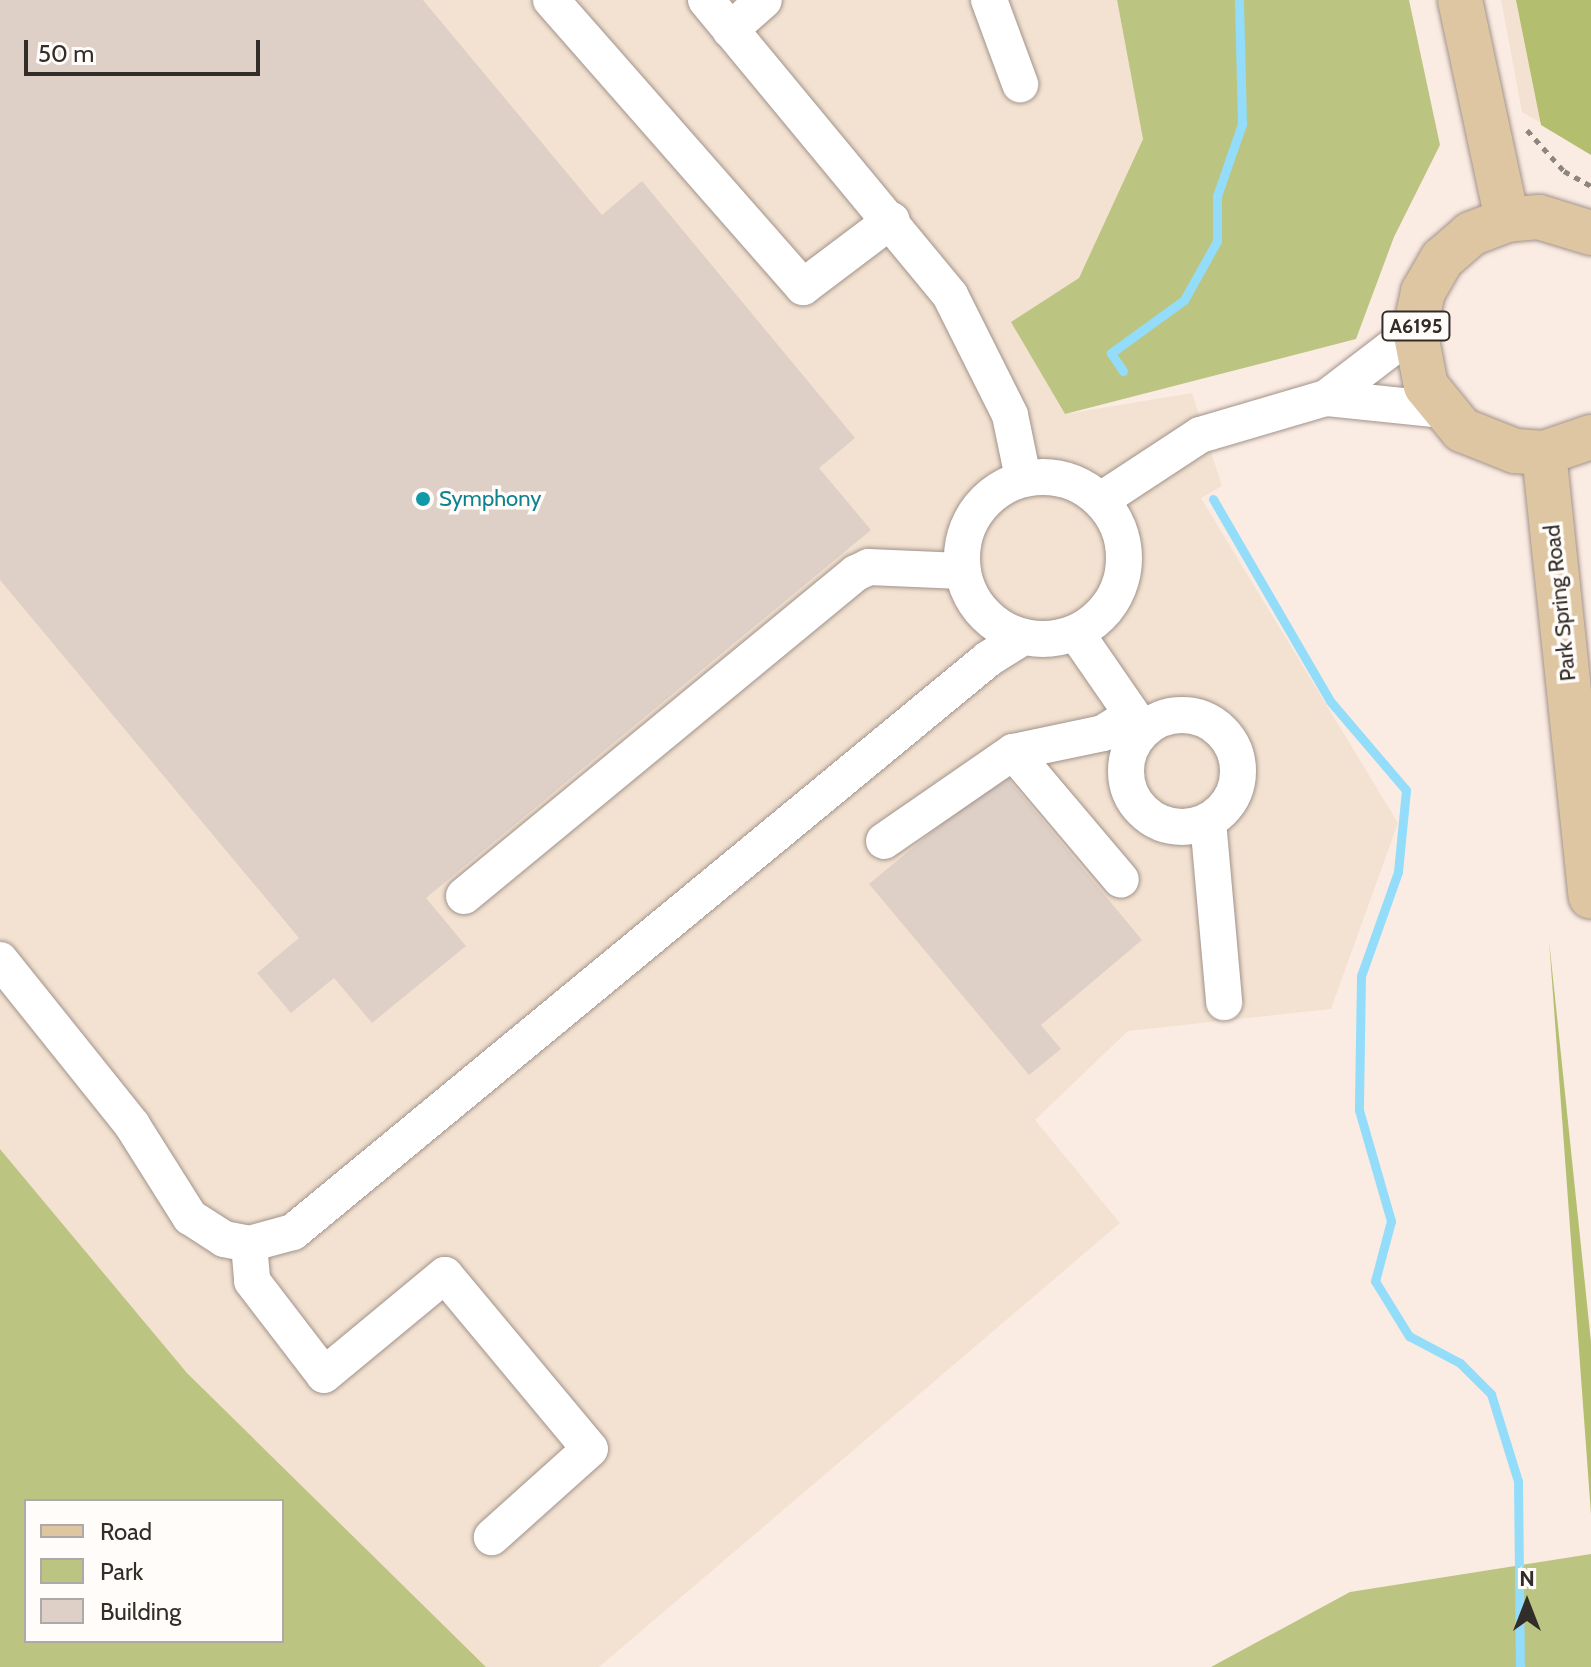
<!DOCTYPE html>
<style>
body{margin:0}
#map{position:relative;width:1591px;height:1667px;overflow:hidden;background:#fbece3;font-family:Cabin,sans-serif}
div>[style]{position:absolute}
.industrial>*{inset:0;background:#f3e2d1}
.green>*{inset:0;background:#bbc581}
.forest>*{inset:0;background:#b4be6f}
.stream>*{height:9px;margin:-4.5px;padding:0 4.5px;transform-origin:4.5px;border-radius:4.5px;background:#94ddfa}
.building>*{inset:0;background:#ded0c7}
.path>*{height:5px;margin-top:-2.5px;transform-origin:0;background:repeating-linear-gradient(90deg,#8e857e 0 6px,transparent 0 12px)}
.roads{filter:drop-shadow(0 0 2px #a1938b) drop-shadow(0 0 2px #a1938b)}
.minor>*{height:36px;margin:-18px;padding:0 18px;transform-origin:18px;border-radius:18px;background:#fff}
.minor>.ring{margin:-18px;padding:0;box-sizing:content-box;background:none;border:36px solid #fff;border-radius:50%}
.major>*{height:44px;margin:-22px;padding:0 22px;transform-origin:22px;border-radius:22px;background:#dec6a2}
.dots>*{width:22px;height:22px;translate:-50% -50%;box-sizing:border-box;border:4px solid #fffcfa;border-radius:50%}
span{translate:-50% -50%;white-space:nowrap;text-align:center;line-height:1.15;-webkit-text-stroke:7px #fffcfa;paint-order:stroke}
.shield-label span{padding:2px 6px;background:#fffcfa;border:2px solid;border-radius:6px;-webkit-text-stroke-width:0}
.shield-label{font-size:20px;color:#322d29;font-weight:700}
.culture-label{font-size:22px;color:#0d838f}
.left{translate:0 -50%;text-align:left}
.street-label{font-size:22px;color:#322d29}
.legend{position:absolute;left:24px;top:1499px;width:260px;height:144px;box-sizing:border-box;background:#fffcfa;border:2px solid #ada9a6;margin:0;padding:10px 14px;list-style:none;font-size:24px;color:#322d29}
.legend li{display:flex;align-items:center;gap:16px;height:40px}
.legend b{width:40px;border:2px solid #ada9a6}
.north{position:absolute;left:1487px;top:1563px;width:80px;height:80px;-webkit-text-stroke:6px #fffcfa;paint-order:stroke;rotate:0deg;font-size:22px;font-weight:700;line-height:32px;text-align:center;color:#322d29}
.north::after{content:'';display:block;margin:auto;width:28px;height:36px;background:#322d29;clip-path:polygon(50% 0,100% 100%,50% 72%,0 100%)}
.scale{position:absolute;left:24px;top:40px;width:236px;height:36px;box-sizing:border-box;border:4px solid #322d29;border-top:0;padding-left:10px;font-size:24px;line-height:28px;white-space:nowrap;color:#322d29;-webkit-text-stroke:6px #fffcfa;paint-order:stroke}
</style>
<div id="map">
<div class="industrial">
<i style="clip-path:polygon(0 0,1117px 0,1143px 138px,1079px 278px,1012px 322px,1065px 414px,1192px 393px,1222px 486px,1201px 498px,1398px 823px,1331px 1009px,1128px 1031px,1035px 1120px,1120px 1223px,599px 1667px,486px 1667px,187px 1373px,0 1149px)"></i>
<i style="clip-path:polygon(1501px 0,1591px 0,1591px 151px,1522px 112px)"></i>
</div>
<div class="green">
<i style="clip-path:polygon(1117px 0,1409px 0,1440px 145px,1394px 237px,1356px 339px,1065px 414px,1011px 322px,1079px 278px,1143px 139px)"></i>
<i style="clip-path:polygon(evenodd,0 1149px,187px 1373px,486px 1667px,0 1667px,0 1149px,26px 1501px,282px 1501px,282px 1641px,26px 1641px,26px 1501px)"></i>
<i style="clip-path:polygon(1591px 1554px,1591px 1667px,1211px 1667px,1350px 1592px)"></i>
</div>
<div class="forest">
<i style="clip-path:polygon(1516px 0,1591px 0,1591px 155px,1541px 125px)"></i>
<i style="clip-path:polygon(1549px 940px,1591px 1342px,1591px 1514px)"></i>
</div>
<div class="stream">
<i style="left:1123px;top:371px;width:22px;rotate:-124deg"></i>
<i style="left:1111px;top:353px;width:90px;rotate:-36deg"></i>
<i style="left:1184px;top:300px;width:68px;rotate:-60.8deg"></i>
<i style="left:1217px;top:241px;width:45px;rotate:-90deg"></i>
<i style="left:1217px;top:196px;width:76px;rotate:-70.9deg"></i>
<i style="left:1242px;top:124px;width:124px;rotate:-91.4deg"></i>
<i style="left:1213px;top:499px;width:233px;rotate:59.9deg"></i>
<i style="left:1330px;top:701px;width:117px;rotate:49.5deg"></i>
<i style="left:1406px;top:790px;width:82px;rotate:95.6deg"></i>
<i style="left:1398px;top:872px;width:110px;rotate:109.6deg"></i>
<i style="left:1361px;top:976px;width:134px;rotate:90.9deg"></i>
<i style="left:1359px;top:1110px;width:116px;rotate:73.9deg"></i>
<i style="left:1391px;top:1221px;width:62px;rotate:104.9deg"></i>
<i style="left:1375px;top:1281px;width:65px;rotate:58.3deg"></i>
<i style="left:1409px;top:1336px;width:58px;rotate:27.9deg"></i>
<i style="left:1460px;top:1363px;width:44px;rotate:45deg"></i>
<i style="left:1491px;top:1394px;width:91px;rotate:72.8deg"></i>
<i style="left:1518px;top:1481px;width:186px;rotate:89.4deg"></i>
</div>
<div class="building">
<i style="clip-path:polygon(0 0,423px 0,602px 215px,642px 181px,855px 438px,819px 468px,871px 530px,426px 898px,466px 946px,372px 1023px,334px 978px,291px 1013px,257px 973px,299px 938px,0 580px)"></i>
<i style="clip-path:polygon(1003px 773px,1142px 940px,1041px 1025px,1061px 1049px,1029px 1075px,869px 884px)"></i>
</div>
<div class="path">
<i style="left:1527px;top:130px;width:55px;rotate:47.9deg"></i>
<i style="left:1564px;top:171px;width:31px;rotate:29deg"></i>
</div>
<div class="roads">
<div class="minor">
<i style="left:551px;top:0;width:382px;rotate:48.7deg"></i>
<i style="left:803px;top:287px;width:111px;rotate:-37deg"></i>
<i style="left:706px;top:0;width:383px;rotate:50.4deg"></i>
<i style="left:950px;top:295px;width:134px;rotate:63.4deg"></i>
<i style="left:1010px;top:415px;width:64px;rotate:78.3deg"></i>
<i style="left:989px;top:0;width:90px;rotate:69.7deg"></i>
<i style="left:730px;top:30px;width:45px;rotate:-41.4deg"></i>
<i style="left:1326px;top:398px;width:117px;rotate:5.9deg"></i>
<i class="ring" style="left:962px;top:477px;width:126px;height:126px"></i>
<i style="left:1101px;top:500px;width:118px;rotate:-33.3deg"></i>
<i style="left:1200px;top:435px;width:131px;rotate:-16.4deg"></i>
<i style="left:1326px;top:398px;width:112px;rotate:-37.4deg"></i>
<i style="left:1076px;top:633px;width:118px;rotate:55.4deg"></i>
<i class="ring" style="left:1126px;top:715px;width:76px;height:76px"></i>
<i style="left:1013px;top:752px;width:167px;rotate:49.8deg"></i>
<i style="left:1208px;top:821px;width:182px;rotate:84.9deg"></i>
<i style="left:884px;top:841px;width:157px;rotate:-34.6deg"></i>
<i style="left:1013px;top:752px;width:92px;rotate:-11.9deg"></i>
<i style="left:1103px;top:733px;width:32px;rotate:-32deg"></i>
<i style="left:464px;top:896px;width:508px;rotate:-39.49deg"></i>
<i style="left:856px;top:573px;width:14px;rotate:-25deg"></i>
<i style="left:869px;top:567px;width:92px;rotate:2.5deg"></i>
<i style="left:0;top:960px;width:211px;rotate:51.3deg"></i>
<i style="left:132px;top:1125px;width:109px;rotate:57.8deg"></i>
<i style="left:190px;top:1217px;width:40px;rotate:32.9deg"></i>
<i style="left:224px;top:1239px;width:25px;rotate:11deg"></i>
<i style="left:249px;top:1244px;width:46px;rotate:-15.3deg"></i>
<i style="left:293px;top:1232px;width:901px;rotate:-39.5deg"></i>
<i style="left:988px;top:659px;width:40px;rotate:-32deg"></i>
<i style="left:249px;top:1244px;width:37px;rotate:85deg"></i>
<i style="left:252px;top:1281px;width:118px;rotate:52.5deg"></i>
<i style="left:324px;top:1375px;width:157px;rotate:-39.6deg"></i>
<i style="left:445px;top:1275px;width:226px;rotate:50.2deg"></i>
<i style="left:590px;top:1449px;width:132px;rotate:138.1deg"></i>
</div>
<div class="major">
<i style="left:1460px;top:0;width:225px;rotate:77.9deg"></i>
<i style="left:1591px;top:233px;width:54px;rotate:-162.9deg"></i>
<i style="left:1539px;top:217px;width:32px;rotate:175deg"></i>
<i style="left:1507px;top:220px;width:39px;rotate:159deg"></i>
<i style="left:1471px;top:234px;width:38px;rotate:139deg"></i>
<i style="left:1442px;top:259px;width:38px;rotate:120deg"></i>
<i style="left:1423px;top:292px;width:39px;rotate:102deg"></i>
<i style="left:1415px;top:330px;width:57px;rotate:78.9deg"></i>
<i style="left:1426px;top:386px;width:57px;rotate:50.7deg"></i>
<i style="left:1462px;top:430px;width:57px;rotate:21.6deg"></i>
<i style="left:1515px;top:451px;width:29px;rotate:4deg"></i>
<i style="left:1544px;top:453px;width:50px;rotate:-18.8deg"></i>
<i style="left:1544px;top:453px;width:446px;rotate:84deg"></i>
</div>
</div>
<div class="dots">
<i style="left:423px;top:499px;background:#0f9aa8"></i>
</div>
<div class="shield-label">
<span style="left:1416px;top:326px">A6195</span>
</div>
<div class="culture-label">
<span class="left" style="left:439px;top:499px">Symphony</span>
</div>
<div class="street-label">
<span style="left:1560px;top:603px;rotate:-96deg">Park Spring Road</span>
</div>
<ul class="legend">
<li><b style="height:10px;background:#dec6a2"></b>Road</li>
<li><b style="height:22px;background:#bbc581"></b>Park</li>
<li><b style="height:22px;background:#ded0c7"></b>Building</li>
</ul>
<div class="north">N</div>
<div class="scale">50 m</div>
</div>
